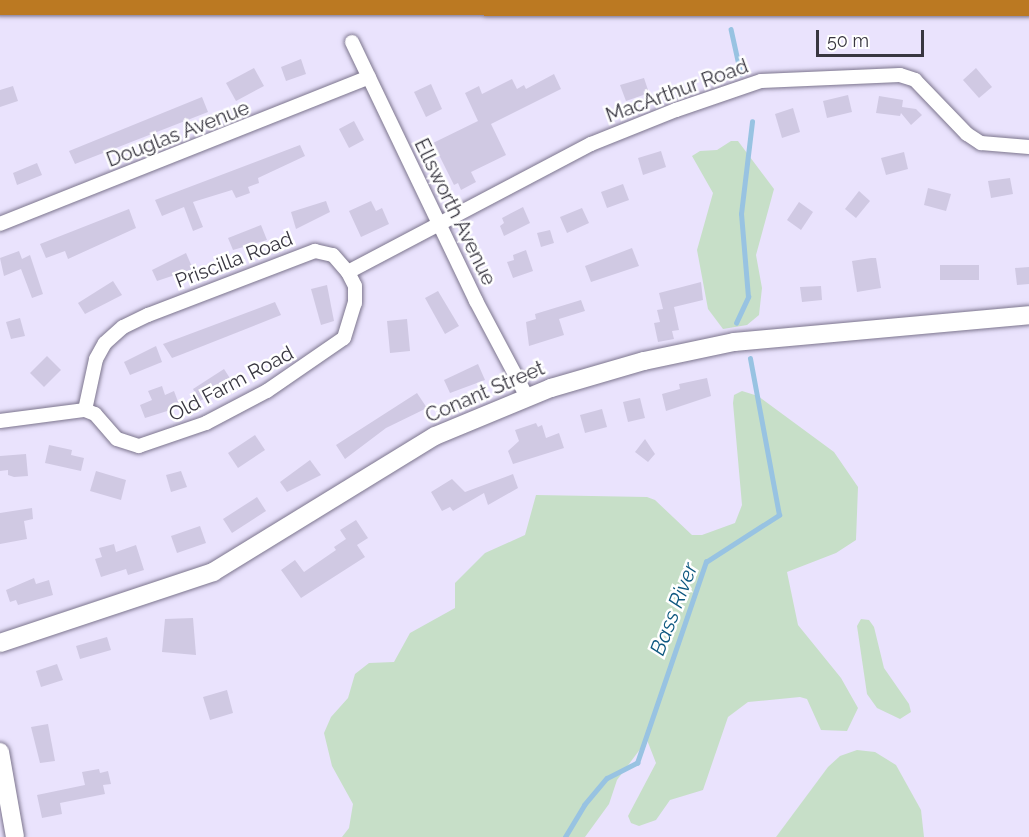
<!DOCTYPE html>
<style>
body{margin:0}
#map{position:relative;width:1029px;height:837px;overflow:hidden;background:#eae3fd;font-family:Raleway,sans-serif}
div>[style]{position:absolute}
.green>*{inset:0;background:#c7dfc8}
.stream>*{height:4.5px;margin:-2.25px;padding:0 2.25px;transform-origin:2.25px;border-radius:2.25px;background:#98c3e2}
.building>*{inset:0;background:#d0c9e3}
.roads{filter:drop-shadow(0 0 2px #7c758d) drop-shadow(0 0 2px #7c758d)}
.street>*{height:14px;margin:-7px;padding:0 7px;transform-origin:7px;border-radius:7px;background:#fff}
.secondary>*{height:18px;margin:-9px;padding:0 9px;transform-origin:9px;border-radius:9px;background:#fff}
.highway>*{height:24px;margin:-12px;padding:0 12px;transform-origin:12px;border-radius:12px;background:#bb7922}
span{translate:-50% -50%;white-space:nowrap;text-align:center;line-height:1.15;-webkit-text-stroke:5px #fff;paint-order:stroke}
.street-label{font-size:20px;color:#383640}
.water-label{font-size:21px;color:#0d577f;font-style:italic}
.scale{position:absolute;left:816px;top:30px;width:108px;height:27px;box-sizing:border-box;border:3px solid #383640;border-top:0;padding-left:8px;font-size:18px;line-height:21px;white-space:nowrap;color:#383640;-webkit-text-stroke:4px #fff;paint-order:stroke}
</style>
<div id="map">
<div class="green">
<i style="clip-path:polygon(731px 141px,738px 141px,774px 189px,756px 255px,762px 288px,759px 315px,747px 325px,723px 329px,708px 309px,697px 250px,713px 193px,692px 156px,700px 151px,717px 150px)"></i>
<i style="clip-path:polygon(742px 391px,758px 396px,834px 452px,858px 487px,856px 540px,836px 553px,787px 572px,798px 625px,841px 678px,858px 708px,847px 731px,821px 730px,807px 699px,800px 697px,748px 702px,728px 717px,703px 790px,670px 800px,656px 820px,639px 826px,631px 823px,628px 816px,656px 763px,647px 740px,617px 780px,609px 804px,585px 837px,342px 837px,349px 828px,353px 804px,332px 766px,324px 733px,331px 717px,348px 698px,355px 674px,369px 663px,394px 662px,410px 633px,455px 608px,455px 583px,485px 553px,525px 535px,536px 495px,647px 497px,655px 500px,692px 535px,702px 535px,735px 523px,742px 505px,733px 403px,734px 395px)"></i>
<i style="clip-path:polygon(861px 619px,869px 620px,874px 627px,884px 668px,909px 704px,911px 712px,900px 719px,877px 708px,867px 694px,857px 626px)"></i>
<i style="clip-path:polygon(857px 750px,875px 752px,896px 765px,921px 810px,924px 837px,776px 837px,828px 767px,840px 756px)"></i>
</div>
<div class="stream">
<i style="left:731px;top:29px;width:46px;rotate:77.5deg"></i>
<i style="left:736px;top:323px;width:29px;rotate:-65deg"></i>
<i style="left:748px;top:297px;width:83px;rotate:-94.8deg"></i>
<i style="left:741px;top:214px;width:93px;rotate:-83.2deg"></i>
<i style="left:565px;top:837px;width:37px;rotate:-59deg"></i>
<i style="left:584px;top:805px;width:35px;rotate:-50deg"></i>
<i style="left:607px;top:778px;width:34px;rotate:-27deg"></i>
<i style="left:637px;top:763px;width:213px;rotate:-71.1deg"></i>
<i style="left:706px;top:562px;width:87px;rotate:-32.8deg"></i>
<i style="left:779px;top:515px;width:159px;rotate:-100.5deg"></i>
</div>
<div class="building">
<i style="clip-path:polygon(301px 59px,306px 74px,286px 81px,281px 67px)"></i>
<i style="clip-path:polygon(254px 68px,264px 86px,236px 101px,226px 83px)"></i>
<i style="clip-path:polygon(976px 68px,992px 87px,979px 98px,963px 80px)"></i>
<i style="clip-path:polygon(554px 74px,561px 89px,491px 124px,506px 155px,471px 172px,476px 182px,461px 190px,458px 183px,454px 185px,433px 143px,478px 121px,465px 93px,479px 86px,482px 94px,512px 79px,517px 89px,524px 85px,526px 89px)"></i>
<i style="clip-path:polygon(644px 78px,649px 93px,626px 101px,620px 85px)"></i>
<i style="clip-path:polygon(431px 84px,442px 109px,426px 117px,414px 92px)"></i>
<i style="clip-path:polygon(13px 86px,18px 101px,0 107px,0 90px)"></i>
<i style="clip-path:polygon(848px 95px,852px 112px,827px 118px,823px 101px)"></i>
<i style="clip-path:polygon(879px 96px,903px 100px,902px 107px,916px 109px,922px 115px,911px 125px,901px 113px,900px 116px,876px 113px)"></i>
<i style="clip-path:polygon(202px 97px,208px 112px,75px 164px,69px 151px)"></i>
<i style="clip-path:polygon(793px 108px,800px 132px,782px 138px,775px 114px)"></i>
<i style="clip-path:polygon(354px 121px,364px 140px,349px 148px,339px 129px)"></i>
<i style="clip-path:polygon(300px 145px,305px 156px,258px 178px,259px 183px,248px 187px,250px 193px,236px 198px,232px 190px,193px 202px,203px 227px,193px 231px,184px 207px,162px 216px,155px 200px)"></i>
<i style="clip-path:polygon(661px 151px,666px 167px,643px 175px,638px 158px)"></i>
<i style="clip-path:polygon(904px 152px,908px 169px,886px 175px,881px 158px)"></i>
<i style="clip-path:polygon(37px 163px,42px 175px,17px 185px,13px 173px)"></i>
<i style="clip-path:polygon(1010px 178px,1013px 194px,991px 198px,988px 181px)"></i>
<i style="clip-path:polygon(623px 184px,629px 200px,607px 208px,601px 192px)"></i>
<i style="clip-path:polygon(928px 188px,951px 194px,946px 211px,924px 205px)"></i>
<i style="clip-path:polygon(859px 191px,870px 201px,856px 218px,845px 209px)"></i>
<i style="clip-path:polygon(326px 201px,330px 212px,296px 229px,291px 212px)"></i>
<i style="clip-path:polygon(371px 201px,376px 211px,382px 208px,389px 224px,361px 237px,349px 211px)"></i>
<i style="clip-path:polygon(799px 202px,813px 212px,801px 230px,787px 220px)"></i>
<i style="clip-path:polygon(523px 207px,530px 223px,504px 236px,500px 226px,504px 223px,502px 218px)"></i>
<i style="clip-path:polygon(582px 208px,589px 223px,567px 233px,560px 217px)"></i>
<i style="clip-path:polygon(129px 209px,136px 228px,68px 259px,65px 251px,46px 258px,40px 244px)"></i>
<i style="clip-path:polygon(261px 225px,267px 240px,233px 250px,228px 238px)"></i>
<i style="clip-path:polygon(550px 230px,554px 243px,541px 247px,537px 233px)"></i>
<i style="clip-path:polygon(632px 248px,639px 266px,591px 282px,585px 266px)"></i>
<i style="clip-path:polygon(526px 250px,533px 271px,513px 278px,507px 262px,514px 260px,513px 255px)"></i>
<i style="clip-path:polygon(19px 251px,22px 259px,30px 255px,43px 294px,32px 298px,21px 269px,4px 276px,0 258px)"></i>
<i style="clip-path:polygon(186px 253px,193px 269px,157px 281px,152px 270px)"></i>
<i style="clip-path:polygon(871px 258px,876px 258px,881px 288px,857px 292px,852px 261px)"></i>
<i style="clip-path:polygon(940px 265px,979px 265px,979px 280px,940px 280px)"></i>
<i style="clip-path:polygon(1029px 267px,1029px 284px,1017px 285px,1015px 268px)"></i>
<i style="clip-path:polygon(113px 281px,122px 295px,85px 314px,78px 303px)"></i>
<i style="clip-path:polygon(701px 282px,703px 300px,674px 307px,679px 330px,672px 331px,674px 339px,658px 342px,654px 323px,660px 322px,657px 310px,663px 309px,659px 293px)"></i>
<i style="clip-path:polygon(327px 285px,334px 321px,321px 325px,311px 289px)"></i>
<i style="clip-path:polygon(821px 286px,822px 300px,802px 302px,800px 287px)"></i>
<i style="clip-path:polygon(438px 291px,459px 326px,445px 334px,425px 298px)"></i>
<i style="clip-path:polygon(581px 300px,585px 311px,559px 319px,564px 335px,529px 346px,526px 322px,536px 319px,535px 314px)"></i>
<i style="clip-path:polygon(275px 302px,281px 315px,180px 355px,172px 358px,163px 344px)"></i>
<i style="clip-path:polygon(20px 318px,25px 336px,11px 339px,6px 322px)"></i>
<i style="clip-path:polygon(407px 319px,410px 351px,390px 353px,387px 321px)"></i>
<i style="clip-path:polygon(156px 346px,162px 362px,130px 375px,124px 362px)"></i>
<i style="clip-path:polygon(47px 356px,61px 370px,44px 387px,30px 373px)"></i>
<i style="clip-path:polygon(478px 364px,485px 380px,450px 393px,444px 380px)"></i>
<i style="clip-path:polygon(224px 369px,233px 383px,200px 401px,193px 389px)"></i>
<i style="clip-path:polygon(707px 378px,711px 396px,666px 411px,662px 394px,680px 389px,679px 384px)"></i>
<i style="clip-path:polygon(162px 386px,165px 395px,174px 391px,180px 407px,145px 418px,140px 405px,152px 400px,148px 391px)"></i>
<i style="clip-path:polygon(417px 393px,427px 408px,386px 428px,345px 459px,336px 445px)"></i>
<i style="clip-path:polygon(640px 398px,645px 418px,628px 422px,623px 402px)"></i>
<i style="clip-path:polygon(602px 409px,607px 427px,585px 433px,580px 415px)"></i>
<i style="clip-path:polygon(536px 423px,538px 427px,542px 425px,546px 438px,559px 433px,564px 448px,513px 464px,508px 451px,519px 441px,515px 430px)"></i>
<i style="clip-path:polygon(255px 435px,265px 450px,238px 468px,228px 453px)"></i>
<i style="clip-path:polygon(645px 439px,655px 454px,648px 462px,635px 452px)"></i>
<i style="clip-path:polygon(49px 445px,72px 450px,71px 455px,84px 458px,81px 471px,45px 463px)"></i>
<i style="clip-path:polygon(26px 454px,28px 476px,14px 477px,8px 475px,8px 470px,0 471px,0 456px)"></i>
<i style="clip-path:polygon(310px 460px,321px 475px,287px 492px,280px 482px)"></i>
<i style="clip-path:polygon(96px 471px,126px 480px,121px 500px,90px 491px)"></i>
<i style="clip-path:polygon(181px 471px,187px 487px,171px 492px,166px 475px)"></i>
<i style="clip-path:polygon(513px 474px,518px 488px,488px 505px,484px 493px,453px 511px,450px 507px,442px 511px,431px 492px,452px 479px,465px 492px)"></i>
<i style="clip-path:polygon(257px 497px,266px 511px,232px 533px,223px 519px)"></i>
<i style="clip-path:polygon(32px 508px,33px 519px,24px 521px,27px 539px,0 544px,0 513px)"></i>
<i style="clip-path:polygon(356px 520px,368px 538px,357px 545px,365px 557px,301px 598px,281px 570px,295px 560px,304px 572px,336px 550px,334px 547px,346px 539px,340px 530px)"></i>
<i style="clip-path:polygon(200px 526px,206px 543px,177px 553px,171px 536px)"></i>
<i style="clip-path:polygon(114px 544px,116px 552px,136px 545px,144px 570px,128px 575px,126px 569px,101px 577px,95px 559px,102px 557px,99px 548px)"></i>
<i style="clip-path:polygon(34px 578px,36px 584px,49px 580px,53px 595px,18px 605px,16px 600px,10px 602px,6px 590px)"></i>
<i style="clip-path:polygon(193px 618px,196px 655px,162px 652px,165px 619px)"></i>
<i style="clip-path:polygon(107px 637px,111px 650px,80px 659px,76px 646px)"></i>
<i style="clip-path:polygon(57px 664px,63px 680px,41px 687px,36px 671px)"></i>
<i style="clip-path:polygon(227px 690px,233px 713px,210px 720px,203px 697px)"></i>
<i style="clip-path:polygon(48px 724px,55px 761px,40px 763px,31px 727px)"></i>
<i style="clip-path:polygon(99px 769px,100px 773px,108px 771px,111px 784px,103px 785px,105px 794px,60px 803px,62px 814px,42px 818px,37px 795px,85px 785px,82px 772px)"></i>
</div>
<div class="roads">
<div class="street">
<i style="left:352px;top:42px;width:287px;rotate:64.4deg"></i>
<i style="left:476px;top:301px;width:109px;rotate:62deg"></i>
<i style="left:0;top:224px;width:397px;rotate:-21.7deg"></i>
<i style="left:85px;top:410px;width:52px;rotate:-77.8deg"></i>
<i style="left:96px;top:359px;width:18px;rotate:-61deg"></i>
<i style="left:105px;top:343px;width:24px;rotate:-42deg"></i>
<i style="left:123px;top:327px;width:28px;rotate:-26deg"></i>
<i style="left:148px;top:315px;width:179px;rotate:-21deg"></i>
<i style="left:315px;top:251px;width:18px;rotate:13deg"></i>
<i style="left:333px;top:255px;width:23px;rotate:49deg"></i>
<i style="left:348px;top:272px;width:275px;rotate:-27.8deg"></i>
<i style="left:591px;top:144px;width:92px;rotate:-21.8deg"></i>
<i style="left:676px;top:110px;width:90px;rotate:-18.8deg"></i>
<i style="left:761px;top:81px;width:139px;rotate:-2.5deg"></i>
<i style="left:900px;top:75px;width:16px;rotate:18deg"></i>
<i style="left:915px;top:80px;width:75px;rotate:46.1deg"></i>
<i style="left:967px;top:134px;width:17px;rotate:33deg"></i>
<i style="left:981px;top:143px;width:48px;rotate:4.8deg"></i>
<i style="left:0;top:421px;width:86px;rotate:-7.4deg"></i>
<i style="left:85px;top:410px;width:11px;rotate:22deg"></i>
<i style="left:95px;top:414px;width:33px;rotate:49deg"></i>
<i style="left:117px;top:439px;width:23px;rotate:18deg"></i>
<i style="left:139px;top:446px;width:71px;rotate:-18.9deg"></i>
<i style="left:206px;top:423px;width:69px;rotate:-27.7deg"></i>
<i style="left:267px;top:391px;width:93px;rotate:-34.5deg"></i>
<i style="left:344px;top:338px;width:37px;rotate:-73deg"></i>
<i style="left:355px;top:303px;width:17px;rotate:-90deg"></i>
<i style="left:355px;top:286px;width:16px;rotate:-117deg"></i>
</div>
<div class="secondary">
<i style="left:0;top:643px;width:225px;rotate:-18.4deg"></i>
<i style="left:213px;top:572px;width:260px;rotate:-31.5deg"></i>
<i style="left:435px;top:436px;width:126px;rotate:-22.5deg"></i>
<i style="left:551px;top:388px;width:97px;rotate:-16.2deg"></i>
<i style="left:644px;top:361px;width:92px;rotate:-11.9deg"></i>
<i style="left:734px;top:342px;width:296px;rotate:-5.2deg"></i>
<i style="left:0;top:752px;width:86px;rotate:80deg"></i>
</div>
<div class="highway">
<i style="left:0;top:3px;width:1029px;rotate:0.06deg"></i>
</div>
</div>
<div class="street-label">
<span style="left:677px;top:91px;rotate:-20deg">MacArthur Road</span>
<span style="left:178px;top:134px;rotate:-21deg">Douglas Avenue</span>
<span style="left:455px;top:212px;rotate:64deg">Ellsworth Avenue</span>
<span style="left:234px;top:260px;rotate:-21deg">Priscilla Road</span>
<span style="left:231px;top:384px;rotate:-28deg">Old Farm Road</span>
<span style="left:485px;top:392px;rotate:-23deg">Conant Street</span>
</div>
<div class="water-label">
<span style="left:674px;top:609px;rotate:-69deg">Bass River</span>
</div>
<div class="scale">50 m</div>
</div>
